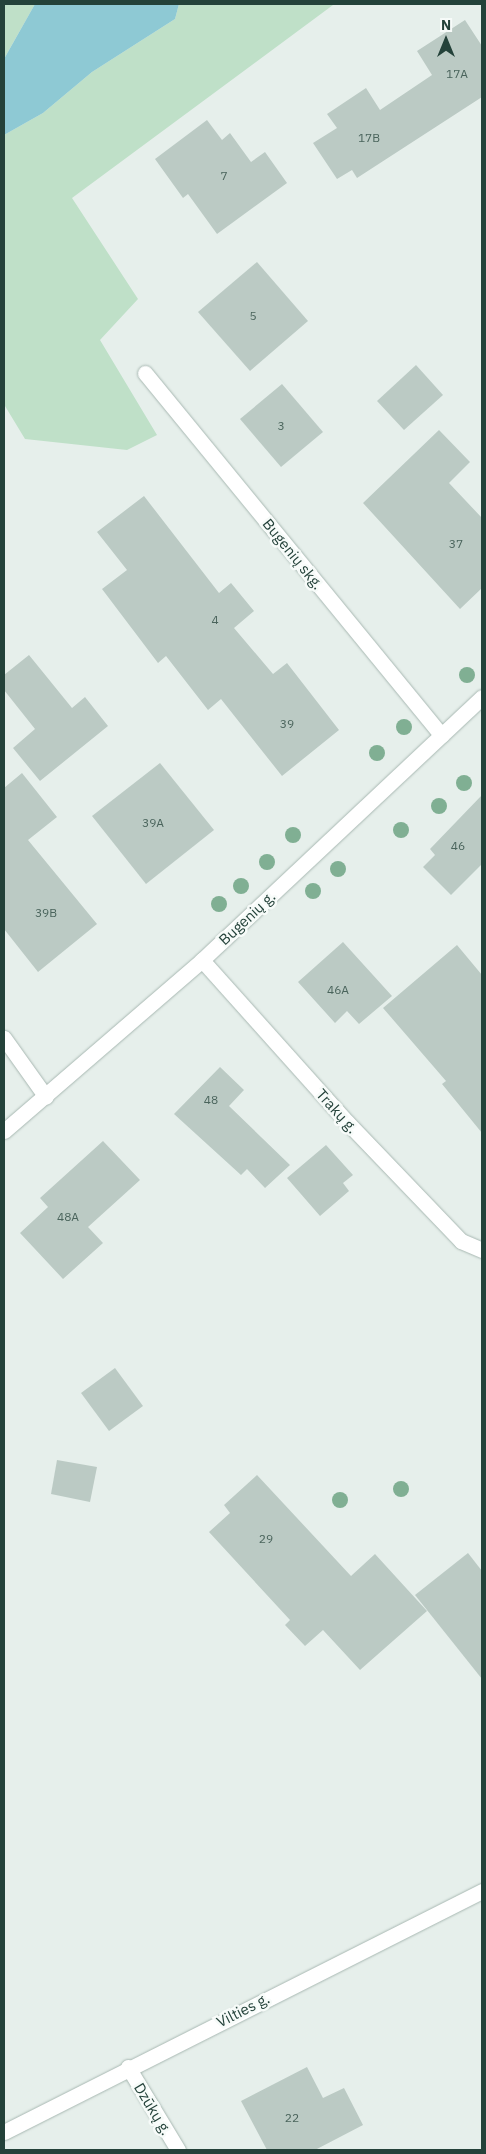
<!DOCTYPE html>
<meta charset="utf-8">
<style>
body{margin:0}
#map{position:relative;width:486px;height:2154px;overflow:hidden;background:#e6efeb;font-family:"IBM Plex Sans",sans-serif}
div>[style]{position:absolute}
.green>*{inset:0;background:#bfe0c8}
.water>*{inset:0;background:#8ec9d4}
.building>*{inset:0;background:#bbcac4}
.roads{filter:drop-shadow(0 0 1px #a8b8b2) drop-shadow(0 0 1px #a8b8b2)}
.minor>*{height:15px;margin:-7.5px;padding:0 7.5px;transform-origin:7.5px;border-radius:7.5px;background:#fff}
.trees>*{width:16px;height:16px;margin:-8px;border-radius:50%;background:#80af93}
span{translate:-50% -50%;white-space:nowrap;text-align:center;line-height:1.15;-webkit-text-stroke:5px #f7fbf9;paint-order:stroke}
.number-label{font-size:12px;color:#4a645c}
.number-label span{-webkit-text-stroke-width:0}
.street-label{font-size:15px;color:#24423a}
.frame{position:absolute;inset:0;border:5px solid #24423a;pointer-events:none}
.north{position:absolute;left:421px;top:15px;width:50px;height:50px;-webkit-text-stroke:4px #f7fbf9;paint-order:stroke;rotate:0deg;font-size:14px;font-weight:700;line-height:20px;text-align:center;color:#24423a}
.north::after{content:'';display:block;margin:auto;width:18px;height:22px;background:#24423a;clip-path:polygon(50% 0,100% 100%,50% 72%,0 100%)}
</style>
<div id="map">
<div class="green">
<i style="clip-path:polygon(4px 4px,35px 4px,4px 59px)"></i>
<i style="clip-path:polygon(179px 4px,333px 5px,72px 198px,138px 299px,100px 340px,157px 435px,127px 450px,25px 439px,5px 406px,4px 135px,43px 113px,92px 72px,175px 19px)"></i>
</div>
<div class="water">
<i style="clip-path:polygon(35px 4px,179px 4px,175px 19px,92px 72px,43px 113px,4px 135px,4px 59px)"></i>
</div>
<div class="building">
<i style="clip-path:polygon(465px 20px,482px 46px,482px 97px,357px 178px,352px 170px,337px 179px,313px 143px,337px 128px,327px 114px,366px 88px,380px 110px,432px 75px,417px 51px)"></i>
<i style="clip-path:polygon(207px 120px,222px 140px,230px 133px,251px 162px,265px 152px,287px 183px,217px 234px,188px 194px,183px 198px,155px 159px)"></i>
<i style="clip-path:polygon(257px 262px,308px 321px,250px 371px,198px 312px)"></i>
<i style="clip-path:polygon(416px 365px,443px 395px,404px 430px,377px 401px)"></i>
<i style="clip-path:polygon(282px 384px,323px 432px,281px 467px,240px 419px)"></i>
<i style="clip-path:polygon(439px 430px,470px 462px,449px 483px,482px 518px,482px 588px,460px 609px,363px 503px)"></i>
<i style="clip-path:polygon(144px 496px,219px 593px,231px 583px,254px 611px,234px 628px,273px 674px,287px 663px,339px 730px,282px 776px,221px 699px,208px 710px,166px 656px,158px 663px,102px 589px,127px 570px,97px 532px)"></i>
<i style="clip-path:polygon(29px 655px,72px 708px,85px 697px,108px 726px,40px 781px,13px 748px,35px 729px,4px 690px,4px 675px)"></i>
<i style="clip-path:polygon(160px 763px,214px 830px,146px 884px,92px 816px)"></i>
<i style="clip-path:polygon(22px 773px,57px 817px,28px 840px,97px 924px,38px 972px,4px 929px,4px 788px)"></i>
<i style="clip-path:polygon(482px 795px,482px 864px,451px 895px,423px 867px,435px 855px,430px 849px)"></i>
<i style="clip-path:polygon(343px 942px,392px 996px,359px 1024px,347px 1011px,335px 1023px,298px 982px)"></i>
<i style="clip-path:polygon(457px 945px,482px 975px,482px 1133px,442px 1084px,446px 1081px,383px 1008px)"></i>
<i style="clip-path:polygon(220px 1067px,244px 1090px,229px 1106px,290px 1165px,265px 1188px,247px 1169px,241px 1175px,174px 1114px)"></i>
<i style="clip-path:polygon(103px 1141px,140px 1180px,88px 1227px,103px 1243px,63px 1279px,20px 1233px,48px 1207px,40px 1198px)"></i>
<i style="clip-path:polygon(326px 1145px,353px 1175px,343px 1183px,349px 1191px,320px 1216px,287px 1178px)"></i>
<i style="clip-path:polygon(115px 1368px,143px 1406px,109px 1431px,81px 1393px)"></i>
<i style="clip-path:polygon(57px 1460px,97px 1467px,90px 1502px,51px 1494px)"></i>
<i style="clip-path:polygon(257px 1475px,351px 1576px,375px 1554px,427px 1611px,360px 1670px,323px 1630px,305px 1646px,285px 1625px,290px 1620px,209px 1532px,230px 1513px,224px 1505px)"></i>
<i style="clip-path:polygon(468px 1553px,482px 1571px,482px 1679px,415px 1595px)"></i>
<i style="clip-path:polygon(307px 2067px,323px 2098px,344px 2088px,363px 2125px,315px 2150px,267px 2150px,241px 2101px)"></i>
</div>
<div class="roads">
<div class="minor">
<i style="left:145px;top:373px;width:468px;rotate:50.7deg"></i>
<i style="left:202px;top:960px;width:217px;rotate:48.2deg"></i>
<i style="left:347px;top:1122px;width:165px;rotate:46.2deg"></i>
<i style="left:461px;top:1241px;width:23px;rotate:23deg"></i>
<i style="left:4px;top:1038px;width:72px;rotate:54.6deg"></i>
<i style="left:4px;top:1131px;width:262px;rotate:-40.8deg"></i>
<i style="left:202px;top:960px;width:384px;rotate:-43.2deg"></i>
<i style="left:128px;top:2067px;width:97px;rotate:58.9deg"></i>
<i style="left:4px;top:2132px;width:535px;rotate:-26.76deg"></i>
</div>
</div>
<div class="trees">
<i style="left:467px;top:675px"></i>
<i style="left:404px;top:727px"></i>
<i style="left:377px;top:753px"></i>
<i style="left:464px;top:783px"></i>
<i style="left:439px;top:806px"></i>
<i style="left:401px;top:830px"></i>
<i style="left:293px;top:835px"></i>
<i style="left:267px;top:862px"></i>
<i style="left:338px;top:869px"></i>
<i style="left:241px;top:886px"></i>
<i style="left:313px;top:891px"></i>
<i style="left:219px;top:904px"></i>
<i style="left:401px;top:1489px"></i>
<i style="left:340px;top:1500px"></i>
</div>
<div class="number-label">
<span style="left:457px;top:74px">17A</span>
<span style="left:369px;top:138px">17B</span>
<span style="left:224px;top:176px">7</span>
<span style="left:253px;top:316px">5</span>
<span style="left:281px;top:426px">3</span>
<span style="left:456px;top:544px">37</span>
<span style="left:215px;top:620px">4</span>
<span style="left:287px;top:724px">39</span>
<span style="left:153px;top:823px">39A</span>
<span style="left:458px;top:846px">46</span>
<span style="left:46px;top:913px">39B</span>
<span style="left:338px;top:990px">46A</span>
<span style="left:211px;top:1100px">48</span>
<span style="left:68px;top:1217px">48A</span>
<span style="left:266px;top:1539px">29</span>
<span style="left:292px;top:2118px">22</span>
</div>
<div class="street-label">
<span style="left:293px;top:554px;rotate:51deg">Bugenių skg.</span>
<span style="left:247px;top:918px;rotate:-43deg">Bugenių g.</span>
<span style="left:337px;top:1111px;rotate:48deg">Trakų g.</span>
<span style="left:243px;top:2010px;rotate:-27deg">Vilties g.</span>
<span style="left:153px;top:2109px;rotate:59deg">Dzūkų g.</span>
</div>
<div class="frame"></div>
<div class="north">N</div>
</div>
